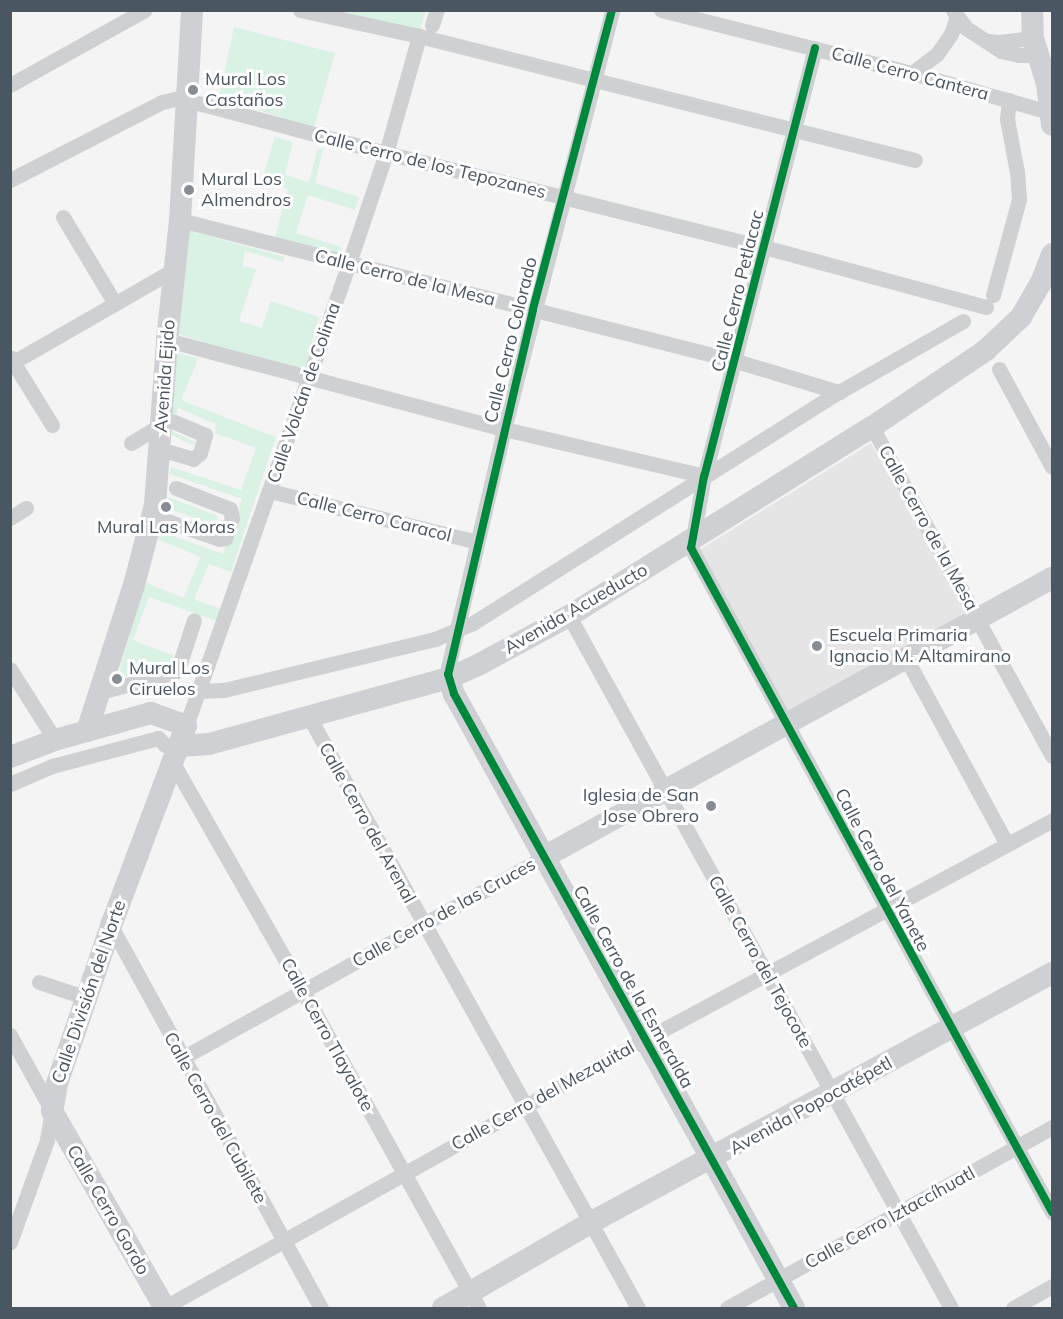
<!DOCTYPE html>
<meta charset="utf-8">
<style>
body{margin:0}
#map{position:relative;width:1063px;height:1319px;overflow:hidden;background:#f4f4f4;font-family:Mulish,sans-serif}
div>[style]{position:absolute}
.education>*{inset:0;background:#e6e5e6}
.green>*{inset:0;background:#d9f2e3}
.street>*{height:15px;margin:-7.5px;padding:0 7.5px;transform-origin:7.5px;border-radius:7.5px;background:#ced0d2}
.secondary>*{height:22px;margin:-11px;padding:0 11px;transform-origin:11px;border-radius:11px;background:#ced0d4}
.cycleway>*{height:8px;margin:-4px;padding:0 4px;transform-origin:4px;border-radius:4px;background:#00873e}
.dots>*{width:16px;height:16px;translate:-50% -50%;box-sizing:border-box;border:3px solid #fff;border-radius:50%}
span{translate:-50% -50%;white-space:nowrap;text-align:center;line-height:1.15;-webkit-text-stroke:6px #fff;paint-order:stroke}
.street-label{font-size:18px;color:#4a5661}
.poi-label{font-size:18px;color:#4a5661}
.left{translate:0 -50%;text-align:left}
.right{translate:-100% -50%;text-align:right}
.frame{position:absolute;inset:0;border:12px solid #4a5661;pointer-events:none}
</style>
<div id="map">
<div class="education">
<i style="clip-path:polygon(871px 443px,972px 622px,790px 722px,696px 552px)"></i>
</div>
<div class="green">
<i style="clip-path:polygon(316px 11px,426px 11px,419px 33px)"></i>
<i style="clip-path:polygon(234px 27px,335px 53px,314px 128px,219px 97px)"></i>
<i style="clip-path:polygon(275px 137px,293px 142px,285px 175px,309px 182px,317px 150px,324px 147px,315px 183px,359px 197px,355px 210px,308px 195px,296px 233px,342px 247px,339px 257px,275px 238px,288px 189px,262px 180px)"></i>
<i style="clip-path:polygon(188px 230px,285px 257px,283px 262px,245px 251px,242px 266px,256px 269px,239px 321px,262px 328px,271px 301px,319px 317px,303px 375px,176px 333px)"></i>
<i style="clip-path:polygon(177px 352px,198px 359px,181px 400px,276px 437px,231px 572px,209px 564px,194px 599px,226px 611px,222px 623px,149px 597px,133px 640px,174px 656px,170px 665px,117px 679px,145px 582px,183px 598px,201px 557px,157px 539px,160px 531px,223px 554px,242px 499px,170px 474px,171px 467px,241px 490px,256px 448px,215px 433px,216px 424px,178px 408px,172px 431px,195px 442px,194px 445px,171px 435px)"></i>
<i style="clip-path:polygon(168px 497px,218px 516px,215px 526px,166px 507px)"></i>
</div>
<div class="street">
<i style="left:300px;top:10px;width:122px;rotate:12.3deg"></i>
<i style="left:419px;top:36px;width:511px;rotate:14.04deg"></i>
<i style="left:661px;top:10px;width:259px;rotate:14.1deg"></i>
<i style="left:912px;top:73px;width:146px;rotate:15.9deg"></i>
<i style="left:953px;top:10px;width:22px;rotate:54deg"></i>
<i style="left:966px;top:28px;width:42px;rotate:33.3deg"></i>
<i style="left:1001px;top:51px;width:18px;rotate:13deg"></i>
<i style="left:1019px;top:55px;width:18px"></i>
<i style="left:432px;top:25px;width:16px;rotate:-72deg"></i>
<i style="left:988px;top:41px;width:11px;rotate:5deg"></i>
<i style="left:999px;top:42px;width:34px;rotate:-7deg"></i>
<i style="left:815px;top:48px;width:442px;rotate:104.5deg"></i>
<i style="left:704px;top:476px;width:73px;rotate:100.2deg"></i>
<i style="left:691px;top:548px;width:756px;rotate:61.47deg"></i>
<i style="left:912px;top:73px;width:31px;rotate:-37deg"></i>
<i style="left:937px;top:54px;width:24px;rotate:-55deg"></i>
<i style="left:951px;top:34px;width:18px;rotate:-71deg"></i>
<i style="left:10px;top:85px;width:154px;rotate:-29.1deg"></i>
<i style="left:10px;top:180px;width:171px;rotate:-27.2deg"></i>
<i style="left:162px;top:102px;width:17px;rotate:-13deg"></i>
<i style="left:179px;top:98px;width:214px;rotate:14.9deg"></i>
<i style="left:386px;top:153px;width:390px;rotate:14deg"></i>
<i style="left:764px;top:247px;width:230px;rotate:15.1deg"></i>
<i style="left:63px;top:217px;width:99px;rotate:59deg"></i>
<i style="left:180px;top:220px;width:574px;rotate:14.23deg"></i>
<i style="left:736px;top:361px;width:108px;rotate:16.8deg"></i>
<i style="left:993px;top:295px;width:99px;rotate:-74.8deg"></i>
<i style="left:1019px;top:199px;width:27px;rotate:-94deg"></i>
<i style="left:1017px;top:172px;width:54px;rotate:-100.7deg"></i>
<i style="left:1007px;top:119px;width:19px;rotate:-84deg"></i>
<i style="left:167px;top:340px;width:349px;rotate:14.8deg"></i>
<i style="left:504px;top:429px;width:205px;rotate:13.2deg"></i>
<i style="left:10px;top:357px;width:80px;rotate:58.3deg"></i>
<i style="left:10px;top:364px;width:190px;rotate:-29.9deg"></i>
<i style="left:999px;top:369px;width:111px;rotate:61.6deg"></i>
<i style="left:872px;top:427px;width:375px;rotate:61.3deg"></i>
<i style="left:131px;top:443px;width:35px;rotate:-31deg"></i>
<i style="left:159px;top:449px;width:35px;rotate:16deg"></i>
<i style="left:193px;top:459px;width:9px;rotate:-41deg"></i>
<i style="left:200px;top:453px;width:19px;rotate:-74deg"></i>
<i style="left:205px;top:435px;width:34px;rotate:-157deg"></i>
<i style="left:270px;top:491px;width:213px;rotate:13.8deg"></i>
<i style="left:153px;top:516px;width:70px;rotate:19.2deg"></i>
<i style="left:219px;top:539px;width:6px;rotate:-9deg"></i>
<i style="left:225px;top:538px;width:21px;rotate:-71deg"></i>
<i style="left:232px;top:518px;width:9px;rotate:-103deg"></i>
<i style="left:230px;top:509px;width:58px;rotate:-158.7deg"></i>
<i style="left:10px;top:518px;width:19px;rotate:-32deg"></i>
<i style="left:569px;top:616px;width:790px;rotate:61.1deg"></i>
<i style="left:907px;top:660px;width:209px;rotate:61.5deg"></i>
<i style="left:10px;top:669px;width:84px;rotate:57.6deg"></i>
<i style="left:449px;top:678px;width:10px;rotate:-96deg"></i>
<i style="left:448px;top:668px;width:245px;rotate:-76.8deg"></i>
<i style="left:504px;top:429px;width:433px;rotate:-75.5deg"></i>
<i style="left:198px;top:691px;width:26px;rotate:-2deg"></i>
<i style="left:224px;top:690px;width:217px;rotate:-13.6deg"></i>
<i style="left:435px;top:639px;width:41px;rotate:-22.8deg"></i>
<i style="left:473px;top:623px;width:433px;rotate:-32.3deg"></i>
<i style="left:839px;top:392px;width:143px;rotate:-29.8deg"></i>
<i style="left:100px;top:692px;width:78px;rotate:-14.9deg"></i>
<i style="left:175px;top:672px;width:7px;rotate:-56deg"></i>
<i style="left:179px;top:666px;width:48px;rotate:-71.9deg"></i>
<i style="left:308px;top:715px;width:679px;rotate:60.9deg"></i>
<i style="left:186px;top:726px;width:491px;rotate:-70.6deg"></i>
<i style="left:349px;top:263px;width:116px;rotate:-71.4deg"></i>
<i style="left:386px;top:153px;width:122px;rotate:-74.2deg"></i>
<i style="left:173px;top:763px;width:262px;rotate:60.3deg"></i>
<i style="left:303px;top:991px;width:363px;rotate:61deg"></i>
<i style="left:10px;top:784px;width:46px;rotate:-23.2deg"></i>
<i style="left:52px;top:766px;width:110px;rotate:-14.8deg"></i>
<i style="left:158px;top:738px;width:10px;rotate:45deg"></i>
<i style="left:165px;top:745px;width:14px;rotate:4deg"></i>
<i style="left:111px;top:926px;width:436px;rotate:61.2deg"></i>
<i style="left:39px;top:982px;width:51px;rotate:18.4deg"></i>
<i style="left:10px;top:1035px;width:87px;rotate:61.1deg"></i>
<i style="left:52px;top:1111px;width:29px;rotate:100deg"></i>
<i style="left:47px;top:1140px;width:109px;rotate:109.9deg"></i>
<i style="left:182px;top:1058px;width:414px;rotate:-29deg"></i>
<i style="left:163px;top:1308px;width:551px;rotate:-29.13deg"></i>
<i style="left:644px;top:1040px;width:464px;rotate:-28.3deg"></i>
<i style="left:727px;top:1308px;width:372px;rotate:-29.1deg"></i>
<i style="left:1013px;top:1308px;width:45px;rotate:-29.4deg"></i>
</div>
<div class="secondary">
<i style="left:1032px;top:10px;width:28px;rotate:88deg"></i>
<i style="left:1033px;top:38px;width:48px;rotate:73.1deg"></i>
<i style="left:1047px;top:84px;width:41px;rotate:83deg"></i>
<i style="left:449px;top:678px;width:17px;rotate:73deg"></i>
<i style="left:454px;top:694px;width:702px;rotate:61.02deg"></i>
<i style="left:87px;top:731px;width:153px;rotate:-72.2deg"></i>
<i style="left:134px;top:585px;width:83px;rotate:-75.3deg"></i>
<i style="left:155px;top:505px;width:165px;rotate:-85.8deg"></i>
<i style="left:167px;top:340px;width:121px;rotate:-83.8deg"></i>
<i style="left:180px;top:220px;width:210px;rotate:-86.7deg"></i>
<i style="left:179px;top:746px;width:30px;rotate:-4deg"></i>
<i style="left:209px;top:744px;width:249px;rotate:-15.4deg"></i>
<i style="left:449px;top:678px;width:32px;rotate:-24deg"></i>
<i style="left:478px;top:665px;width:103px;rotate:-28.3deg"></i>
<i style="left:569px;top:616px;width:357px;rotate:-32deg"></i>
<i style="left:872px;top:427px;width:138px;rotate:-34deg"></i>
<i style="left:986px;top:350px;width:48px;rotate:-43.3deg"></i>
<i style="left:1021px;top:317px;width:39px;rotate:-60deg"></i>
<i style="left:1041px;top:283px;width:31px;rotate:-69deg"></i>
<i style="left:10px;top:757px;width:48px;rotate:-20.7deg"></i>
<i style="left:55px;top:740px;width:100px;rotate:-15.7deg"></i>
<i style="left:151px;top:713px;width:37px;rotate:20deg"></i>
<i style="left:186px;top:726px;width:214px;rotate:110.6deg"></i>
<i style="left:111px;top:926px;width:167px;rotate:108.9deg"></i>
<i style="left:57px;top:1084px;width:27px;rotate:100deg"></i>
<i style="left:52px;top:1111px;width:227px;rotate:60.2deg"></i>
<i style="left:544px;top:857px;width:580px;rotate:-28.78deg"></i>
<i style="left:443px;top:1308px;width:170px;rotate:-30deg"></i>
<i style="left:590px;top:1223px;width:525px;rotate:-28.42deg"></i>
</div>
<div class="cycleway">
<i style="left:612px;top:10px;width:310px;rotate:104.8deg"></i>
<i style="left:533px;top:310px;width:374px;rotate:103.1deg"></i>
<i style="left:448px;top:674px;width:21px;rotate:73deg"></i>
<i style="left:454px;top:694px;width:702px;rotate:61.02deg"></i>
<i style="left:815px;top:48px;width:442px;rotate:104.5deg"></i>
<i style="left:704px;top:476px;width:73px;rotate:100.2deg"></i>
<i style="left:691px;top:548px;width:756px;rotate:61.47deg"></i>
</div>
<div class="dots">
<i style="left:193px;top:90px;background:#868d94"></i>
<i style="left:189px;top:190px;background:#868d94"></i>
<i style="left:166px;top:507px;background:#868d94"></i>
<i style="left:817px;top:646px;background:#868d94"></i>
<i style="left:117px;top:679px;background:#868d94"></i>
<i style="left:711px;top:806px;background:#868d94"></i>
</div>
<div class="street-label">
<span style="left:910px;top:74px;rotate:15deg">Calle Cerro Cantera</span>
<span style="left:430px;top:164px;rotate:14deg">Calle Cerro de los Tepozanes</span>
<span style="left:405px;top:278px;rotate:14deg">Calle Cerro de la Mesa</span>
<span style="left:738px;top:291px;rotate:-76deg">Calle Cerro Petlacac</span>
<span style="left:511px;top:340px;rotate:-76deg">Calle Cerro Colorado</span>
<span style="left:165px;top:376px;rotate:-86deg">Avenida Ejido</span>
<span style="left:304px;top:393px;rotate:-71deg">Calle Volcán de Colima</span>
<span style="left:374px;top:517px;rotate:14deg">Calle Cerro Caracol</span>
<span style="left:928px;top:528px;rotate:61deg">Calle Cerro de la Mesa</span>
<span style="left:576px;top:609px;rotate:-30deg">Avenida Acueducto</span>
<span style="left:367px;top:823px;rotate:61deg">Calle Cerro del Arenal</span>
<span style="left:882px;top:870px;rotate:62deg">Calle Cerro del Yanete</span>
<span style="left:444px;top:913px;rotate:-29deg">Calle Cerro de las Cruces</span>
<span style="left:760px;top:962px;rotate:61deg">Calle Cerro del Tejocote</span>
<span style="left:633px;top:987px;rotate:61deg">Calle Cerro de la Esmeralda</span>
<span style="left:89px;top:992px;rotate:-71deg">Calle División del Norte</span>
<span style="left:327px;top:1035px;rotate:61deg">Calle Cerro Tlayalote</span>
<span style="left:543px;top:1096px;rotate:-29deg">Calle Cerro del Mezquital</span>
<span style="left:811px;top:1106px;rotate:-29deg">Avenida Popocatépetl</span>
<span style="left:215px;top:1118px;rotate:61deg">Calle Cerro del Cubilete</span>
<span style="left:108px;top:1210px;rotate:60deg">Calle Cerro Gordo</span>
<span style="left:890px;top:1218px;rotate:-29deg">Calle Cerro Iztaccíhuatl</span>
</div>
<div class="poi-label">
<span class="left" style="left:205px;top:90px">Mural Los<br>Castaños</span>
<span class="left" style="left:201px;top:190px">Mural Los<br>Almendros</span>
<span style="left:166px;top:527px">Mural Las Moras</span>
<span class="left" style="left:829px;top:646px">Escuela Primaria<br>Ignacio M. Altamirano</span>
<span class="left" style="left:129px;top:679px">Mural Los<br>Ciruelos</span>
<span class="right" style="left:699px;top:806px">Iglesia de San<br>Jose Obrero</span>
</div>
<div class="frame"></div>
</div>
